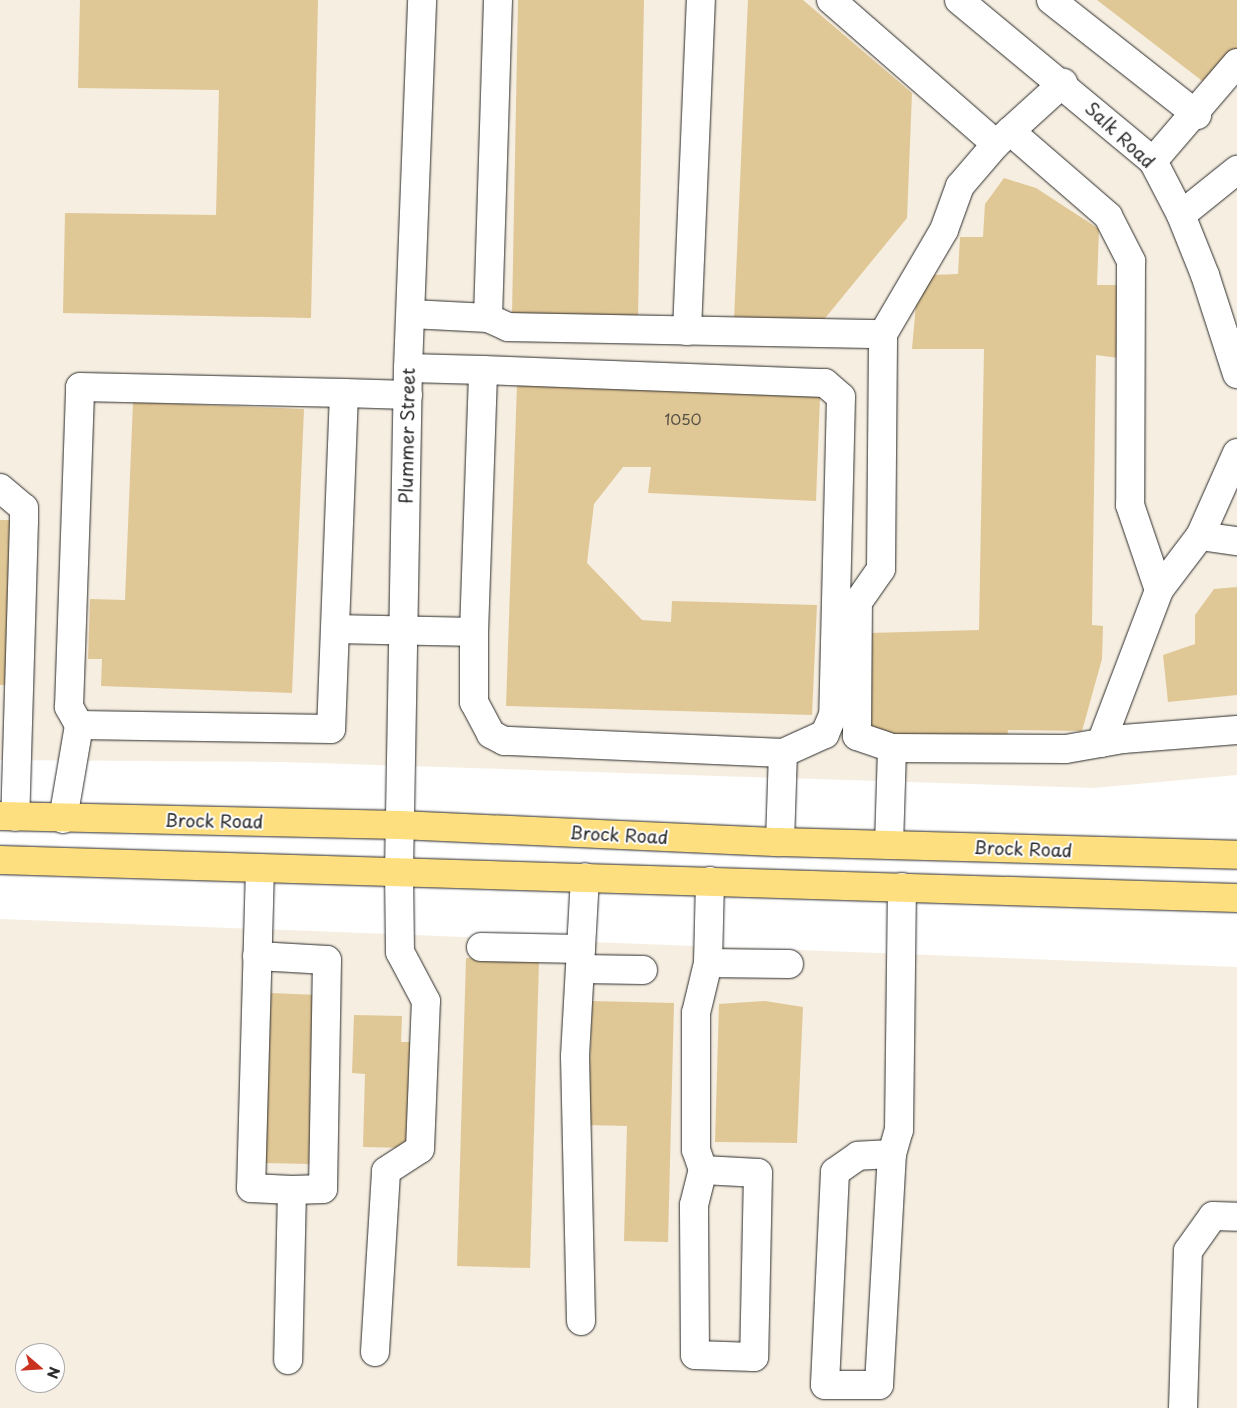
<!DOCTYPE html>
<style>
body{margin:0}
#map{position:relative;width:1237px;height:1408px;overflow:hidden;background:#fff;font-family:"Playpen Sans",sans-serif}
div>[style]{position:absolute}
.built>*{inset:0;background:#f6eee0}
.building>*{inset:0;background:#e0c796}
.roads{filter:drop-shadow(0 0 1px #2b2b2b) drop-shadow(0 0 1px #2b2b2b)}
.minor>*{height:28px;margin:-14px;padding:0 14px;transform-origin:14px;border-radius:14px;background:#fff}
.major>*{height:28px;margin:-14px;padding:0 14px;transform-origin:14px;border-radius:14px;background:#fedf80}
span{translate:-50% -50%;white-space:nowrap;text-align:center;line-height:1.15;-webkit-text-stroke:4px #fff;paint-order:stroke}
.number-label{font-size:15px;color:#585246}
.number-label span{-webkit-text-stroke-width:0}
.street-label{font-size:18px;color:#2b2b2b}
.north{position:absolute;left:15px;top:1343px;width:50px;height:50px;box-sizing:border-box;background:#fff;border:1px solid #aaa;border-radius:50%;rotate:109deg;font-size:14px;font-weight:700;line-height:20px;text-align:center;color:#2b2b2b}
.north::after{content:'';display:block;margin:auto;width:18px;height:22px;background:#c8321e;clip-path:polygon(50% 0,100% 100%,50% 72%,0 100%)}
</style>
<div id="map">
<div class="built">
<i style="clip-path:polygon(0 0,1237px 0,1237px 775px,1093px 788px,284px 762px,0 760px)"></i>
<i style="clip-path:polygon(evenodd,0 919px,1237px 967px,1237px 1408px,0 1408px,0 919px,25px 1353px,55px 1353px,55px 1383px,25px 1383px,25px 1353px)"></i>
</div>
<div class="building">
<i style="clip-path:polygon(80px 0,318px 0,311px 318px,63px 313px,65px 213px,216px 215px,219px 90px,78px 88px)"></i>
<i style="clip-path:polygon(518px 0,644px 0,638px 317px,512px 315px)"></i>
<i style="clip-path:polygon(748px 0,803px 0,912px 93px,907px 218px,822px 322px,734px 320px)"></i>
<i style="clip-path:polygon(1097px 0,1237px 0,1237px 59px,1214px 90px)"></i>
<i style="clip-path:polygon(1004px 178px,1036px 188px,1099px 229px,1097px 285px,1121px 285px,1119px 358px,1096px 355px,1092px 625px,1103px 626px,1102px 659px,1082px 731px,1008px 730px,1007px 738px,868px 733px,869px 633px,979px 630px,984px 349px,912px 349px,917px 293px,933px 275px,958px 274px,960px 237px,983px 237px,985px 204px)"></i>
<i style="clip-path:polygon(517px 384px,820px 397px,816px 501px,648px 493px,651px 467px,623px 467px,594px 504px,587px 563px,642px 620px,671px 622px,672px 601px,817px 605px,812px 715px,506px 706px)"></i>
<i style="clip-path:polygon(133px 402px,304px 409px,292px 693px,101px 686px,102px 659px,88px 659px,90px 599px,125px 600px)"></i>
<i style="clip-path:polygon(0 520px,18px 520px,16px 685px,0 685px)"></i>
<i style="clip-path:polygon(1237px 587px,1237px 695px,1168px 702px,1163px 655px,1195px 644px,1195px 615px,1214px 589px)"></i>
<i style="clip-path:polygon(466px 958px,539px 961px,530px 1268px,457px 1266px)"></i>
<i style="clip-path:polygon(271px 993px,317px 995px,310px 1164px,264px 1163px)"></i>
<i style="clip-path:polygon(592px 1001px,674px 1003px,668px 1242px,624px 1241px,627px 1126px,588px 1125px)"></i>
<i style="clip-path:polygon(765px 1001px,803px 1007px,797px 1143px,715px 1142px,719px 1004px)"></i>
<i style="clip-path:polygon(354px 1015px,402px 1016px,401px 1042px,413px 1042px,410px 1148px,363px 1147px,365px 1074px,352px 1073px)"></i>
</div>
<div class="roads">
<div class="minor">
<i style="left:831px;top:0;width:219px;rotate:41.1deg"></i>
<i style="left:959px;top:0;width:252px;rotate:39.7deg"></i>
<i style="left:1153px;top:161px;width:61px;rotate:62.6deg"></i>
<i style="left:1181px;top:215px;width:65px;rotate:68.2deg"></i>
<i style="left:1205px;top:275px;width:104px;rotate:72.1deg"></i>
<i style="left:1051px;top:0;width:186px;rotate:38.2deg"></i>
<i style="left:1010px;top:131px;width:130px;rotate:40.9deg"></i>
<i style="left:1108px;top:216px;width:51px;rotate:62.9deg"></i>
<i style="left:1131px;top:261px;width:244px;rotate:90.2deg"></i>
<i style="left:1130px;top:505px;width:90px;rotate:71.2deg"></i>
<i style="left:1153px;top:161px;width:129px;rotate:-49.4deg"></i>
<i style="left:1181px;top:215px;width:72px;rotate:-38.8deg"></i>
<i style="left:411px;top:314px;width:77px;rotate:3deg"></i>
<i style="left:488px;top:318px;width:318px;rotate:-88.2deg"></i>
<i style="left:488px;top:318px;width:22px;rotate:24deg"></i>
<i style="left:508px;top:327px;width:375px;rotate:1.1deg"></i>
<i style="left:687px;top:331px;width:331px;rotate:-87.6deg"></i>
<i style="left:408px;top:368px;width:75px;rotate:1.5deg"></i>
<i style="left:344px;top:393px;width:336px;rotate:92.2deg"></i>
<i style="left:331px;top:729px;width:252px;rotate:-179.1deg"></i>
<i style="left:79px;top:725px;width:21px;rotate:-119deg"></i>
<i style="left:69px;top:707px;width:320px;rotate:-88deg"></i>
<i style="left:80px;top:387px;width:264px;rotate:1.3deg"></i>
<i style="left:344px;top:393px;width:64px;rotate:1.8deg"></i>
<i style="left:1237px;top:453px;width:91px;rotate:114deg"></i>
<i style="left:1200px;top:536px;width:37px;rotate:8deg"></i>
<i style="left:0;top:488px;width:31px;rotate:40deg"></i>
<i style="left:24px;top:508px;width:13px;rotate:90deg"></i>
<i style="left:24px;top:521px;width:296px;rotate:91.7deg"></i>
<i style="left:336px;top:629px;width:138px;rotate:1.2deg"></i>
<i style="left:474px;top:632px;width:262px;rotate:-88deg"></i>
<i style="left:483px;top:370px;width:342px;rotate:2.2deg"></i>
<i style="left:825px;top:383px;width:21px;rotate:41deg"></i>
<i style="left:841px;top:397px;width:318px;rotate:91.4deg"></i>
<i style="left:833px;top:715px;width:21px;rotate:113deg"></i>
<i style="left:825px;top:734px;width:46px;rotate:155.7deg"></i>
<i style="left:783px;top:753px;width:279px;rotate:-177.5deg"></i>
<i style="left:504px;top:741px;width:15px;rotate:-152deg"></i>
<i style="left:491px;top:734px;width:36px;rotate:-118deg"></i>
<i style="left:474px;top:702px;width:70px;rotate:-90deg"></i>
<i style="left:1101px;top:743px;width:164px;rotate:-69.2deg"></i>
<i style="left:1159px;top:590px;width:68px;rotate:-52.8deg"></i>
<i style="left:892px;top:748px;width:37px;rotate:-161deg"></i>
<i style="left:857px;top:736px;width:134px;rotate:-89.6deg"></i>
<i style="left:858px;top:602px;width:40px;rotate:-55.1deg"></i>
<i style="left:881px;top:569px;width:235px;rotate:-89.5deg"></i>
<i style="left:883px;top:334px;width:121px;rotate:-59.6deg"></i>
<i style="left:944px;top:230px;width:47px;rotate:-70deg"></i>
<i style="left:960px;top:186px;width:55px;rotate:-49.4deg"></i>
<i style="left:996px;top:144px;width:91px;rotate:-42.3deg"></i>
<i style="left:63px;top:819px;width:95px;rotate:-80.3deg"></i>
<i style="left:780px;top:842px;width:89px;rotate:-88.1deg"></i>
<i style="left:889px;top:845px;width:97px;rotate:-88.2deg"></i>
<i style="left:892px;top:748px;width:174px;rotate:0.3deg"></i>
<i style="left:1066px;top:749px;width:58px;rotate:-10deg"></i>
<i style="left:1123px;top:739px;width:114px;rotate:-4.5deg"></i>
<i style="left:260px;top:868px;width:320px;rotate:91.6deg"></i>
<i style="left:251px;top:1188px;width:41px;rotate:2.8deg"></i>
<i style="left:292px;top:1190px;width:170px;rotate:91.3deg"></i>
<i style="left:710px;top:881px;width:82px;rotate:91.4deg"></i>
<i style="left:708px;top:963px;width:81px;rotate:0.7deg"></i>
<i style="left:481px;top:947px;width:100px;rotate:1.1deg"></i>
<i style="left:257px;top:956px;width:70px;rotate:3.3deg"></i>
<i style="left:327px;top:960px;width:229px;rotate:91deg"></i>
<i style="left:323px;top:1189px;width:31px;rotate:178deg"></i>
<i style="left:582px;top:969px;width:61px;rotate:0.9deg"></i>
<i style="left:892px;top:1154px;width:34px;rotate:177deg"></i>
<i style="left:858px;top:1156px;width:28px;rotate:145deg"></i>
<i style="left:835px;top:1172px;width:213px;rotate:92.7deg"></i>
<i style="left:825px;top:1385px;width:54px"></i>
<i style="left:879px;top:1385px;width:231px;rotate:-86.8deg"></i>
<i style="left:892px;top:1154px;width:25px;rotate:-74deg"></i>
<i style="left:899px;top:1130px;width:243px;rotate:-89.3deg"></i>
<i style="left:703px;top:1170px;width:55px;rotate:3.1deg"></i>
<i style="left:758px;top:1173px;width:184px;rotate:91.2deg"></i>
<i style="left:754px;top:1357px;width:59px;rotate:-178.1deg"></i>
<i style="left:695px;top:1355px;width:150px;rotate:-90.4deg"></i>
<i style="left:694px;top:1205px;width:36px;rotate:-76deg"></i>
<i style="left:703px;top:1170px;width:21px;rotate:-109deg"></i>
<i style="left:696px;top:1150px;width:137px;rotate:-90deg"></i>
<i style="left:696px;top:1013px;width:51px;rotate:-76.5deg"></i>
<i style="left:581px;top:1321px;width:265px;rotate:-91.3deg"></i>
<i style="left:575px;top:1056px;width:179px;rotate:-86.8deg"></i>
<i style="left:375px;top:1352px;width:181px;rotate:-86.5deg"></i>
<i style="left:386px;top:1171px;width:40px;rotate:-32.9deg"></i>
<i style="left:420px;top:1149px;width:148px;rotate:-87.7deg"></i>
<i style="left:426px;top:1001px;width:55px;rotate:-118deg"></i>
<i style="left:400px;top:952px;width:80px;rotate:-90.7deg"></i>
<i style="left:399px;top:872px;width:504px;rotate:-88.98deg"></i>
<i style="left:408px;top:368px;width:368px;rotate:-87.8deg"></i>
<i style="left:1183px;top:1408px;width:157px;rotate:-88.2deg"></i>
<i style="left:1188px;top:1251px;width:43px;rotate:-54.5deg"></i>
<i style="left:1213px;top:1216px;width:24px;rotate:2deg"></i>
</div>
<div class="major">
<i style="left:0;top:816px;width:400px;rotate:1.3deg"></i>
<i style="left:400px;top:825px;width:380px;rotate:2.6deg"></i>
<i style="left:780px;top:842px;width:457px;rotate:1.6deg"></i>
<i style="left:0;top:860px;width:1238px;rotate:1.76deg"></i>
</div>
</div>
<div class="number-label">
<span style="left:683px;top:419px">1050</span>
</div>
<div class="street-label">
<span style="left:1120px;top:135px;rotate:43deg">Salk Road</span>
<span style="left:407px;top:436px;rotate:-89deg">Plummer Street</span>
<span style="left:214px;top:821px;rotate:1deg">Brock Road</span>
<span style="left:619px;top:835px;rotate:3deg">Brock Road</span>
<span style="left:1023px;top:849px;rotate:2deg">Brock Road</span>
</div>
<div class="north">N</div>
</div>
